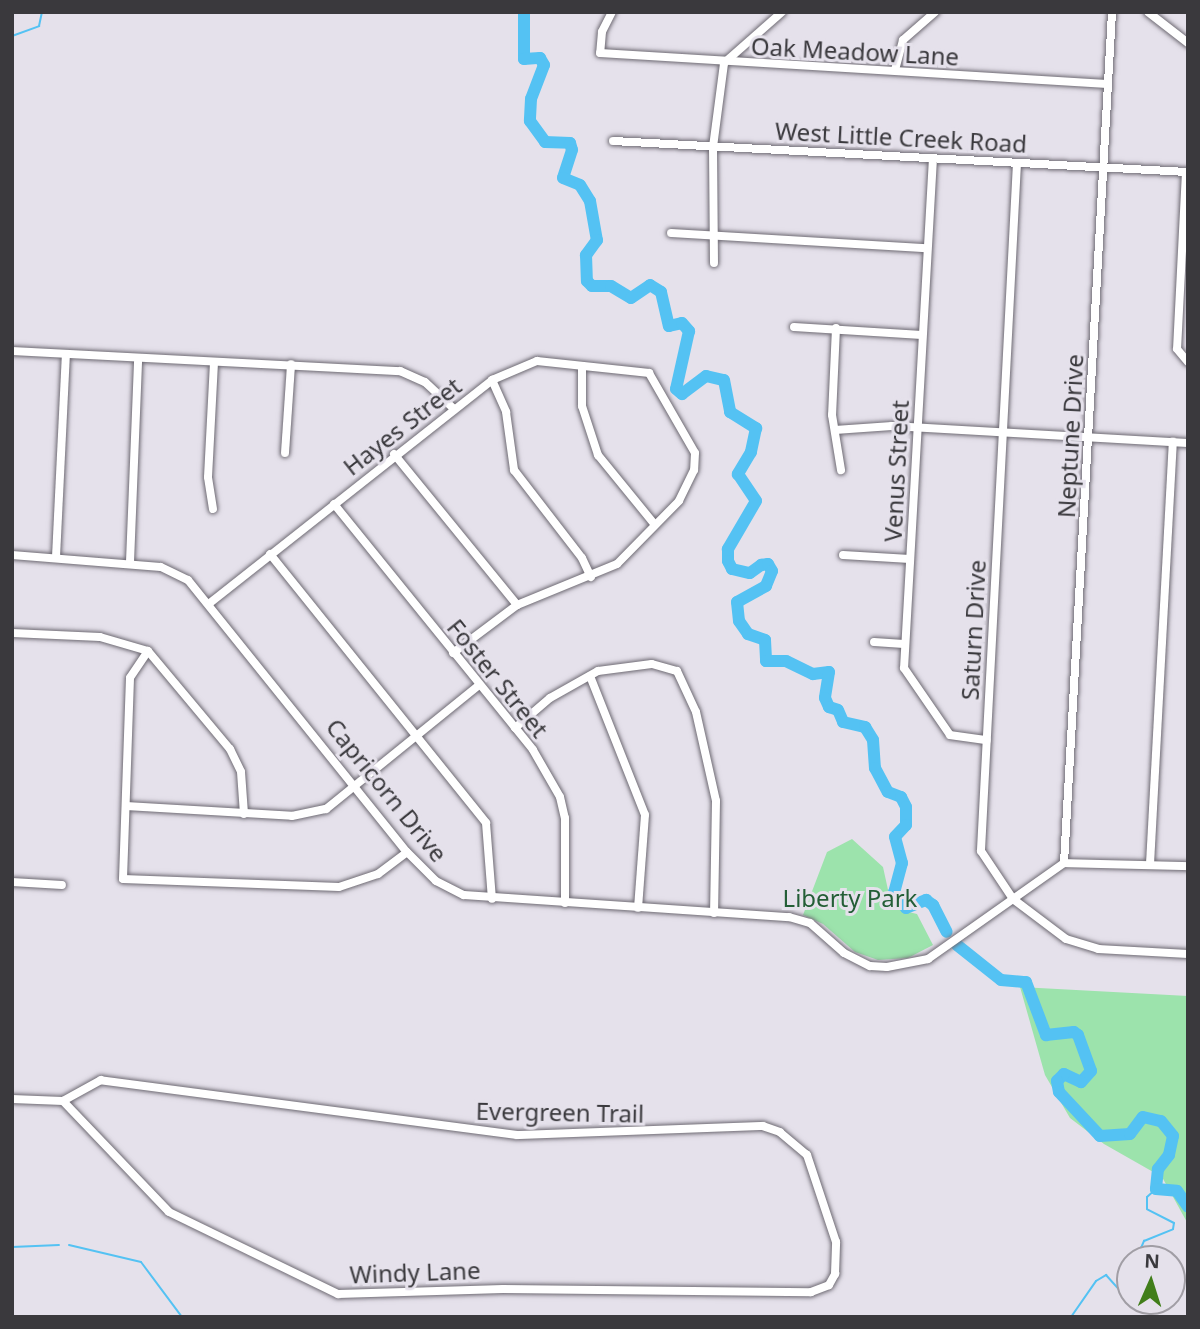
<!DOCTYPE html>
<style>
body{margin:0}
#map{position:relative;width:1200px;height:1329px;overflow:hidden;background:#e5e1eb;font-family:"Noto Sans",sans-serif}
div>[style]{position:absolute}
.green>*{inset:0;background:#9ce3ac}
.stream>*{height:2px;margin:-1px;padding:0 1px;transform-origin:1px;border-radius:1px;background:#54c2f3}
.river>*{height:12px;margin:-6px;padding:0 6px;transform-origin:6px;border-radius:6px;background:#54c2f3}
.roads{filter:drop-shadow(0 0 2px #6e6a73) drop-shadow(0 0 2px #6e6a73)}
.minor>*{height:8px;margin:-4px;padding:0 4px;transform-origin:4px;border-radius:4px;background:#fff}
span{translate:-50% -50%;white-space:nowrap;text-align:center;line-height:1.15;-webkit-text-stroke:6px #e5e1eb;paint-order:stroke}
.street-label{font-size:24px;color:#3a393d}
.park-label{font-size:24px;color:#235e36}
.frame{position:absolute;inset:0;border:14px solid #3a393d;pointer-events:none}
.north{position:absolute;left:1116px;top:1245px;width:70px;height:70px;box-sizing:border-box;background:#e5e1eb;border:2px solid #a19ea5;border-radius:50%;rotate:3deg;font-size:19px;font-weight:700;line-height:28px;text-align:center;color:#3a393d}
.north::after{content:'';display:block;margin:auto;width:24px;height:32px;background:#417e1a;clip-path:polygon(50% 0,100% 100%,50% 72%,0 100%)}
</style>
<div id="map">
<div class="green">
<i style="clip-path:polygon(852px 839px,883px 867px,892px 908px,917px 914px,933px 945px,908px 958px,878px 960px,855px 952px,823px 924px,803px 915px,827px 852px)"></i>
<i style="clip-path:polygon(1020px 987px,1188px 996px,1188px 1224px,1162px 1177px,1104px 1144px,1070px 1118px,1045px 1075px)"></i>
</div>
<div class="stream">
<i style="left:12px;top:36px;width:29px;rotate:-20deg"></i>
<i style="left:39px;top:26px;width:14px;rotate:-78deg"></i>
<i style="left:69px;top:1245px;width:74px;rotate:13.3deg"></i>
<i style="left:141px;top:1262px;width:69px;rotate:53.3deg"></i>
<i style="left:12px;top:1247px;width:47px;rotate:-2.4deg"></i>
<i style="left:1149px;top:1259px;width:14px;rotate:-126deg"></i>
<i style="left:1141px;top:1248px;width:8px;rotate:-67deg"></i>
<i style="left:1144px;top:1241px;width:31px;rotate:-22deg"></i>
<i style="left:1173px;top:1229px;width:6px;rotate:-81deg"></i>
<i style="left:1174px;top:1223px;width:30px;rotate:-153deg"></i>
<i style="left:1147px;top:1209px;width:12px;rotate:-90deg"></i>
<i style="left:1147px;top:1197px;width:12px;rotate:-42deg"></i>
<i style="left:1071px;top:1317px;width:44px;rotate:-55.2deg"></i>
<i style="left:1096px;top:1281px;width:12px;rotate:-31deg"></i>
<i style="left:1106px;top:1275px;width:24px;rotate:48deg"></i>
<i style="left:1122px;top:1293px;width:8px"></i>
</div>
<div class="river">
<i style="left:524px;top:12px;width:47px;rotate:90deg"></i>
<i style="left:524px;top:59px;width:16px;rotate:-4deg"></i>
<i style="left:540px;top:58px;width:8px;rotate:60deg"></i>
<i style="left:544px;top:65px;width:36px;rotate:111deg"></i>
<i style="left:531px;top:99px;width:22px;rotate:93deg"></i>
<i style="left:530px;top:121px;width:26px;rotate:54deg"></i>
<i style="left:545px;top:142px;width:25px;rotate:2deg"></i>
<i style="left:570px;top:143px;width:7px;rotate:74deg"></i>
<i style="left:572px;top:150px;width:29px;rotate:108deg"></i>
<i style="left:563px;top:178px;width:18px;rotate:22deg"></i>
<i style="left:580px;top:185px;width:19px;rotate:58deg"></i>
<i style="left:590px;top:201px;width:40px;rotate:80deg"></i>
<i style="left:597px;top:240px;width:19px;rotate:126deg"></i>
<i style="left:586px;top:255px;width:26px;rotate:88deg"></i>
<i style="left:587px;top:281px;width:7px;rotate:45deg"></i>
<i style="left:592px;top:286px;width:19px"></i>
<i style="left:611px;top:286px;width:23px;rotate:31deg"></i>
<i style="left:631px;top:298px;width:23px;rotate:-34deg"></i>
<i style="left:650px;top:285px;width:13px;rotate:32deg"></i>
<i style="left:661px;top:292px;width:35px;rotate:77deg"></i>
<i style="left:669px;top:326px;width:13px;rotate:-13deg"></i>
<i style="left:682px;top:323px;width:11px;rotate:49deg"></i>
<i style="left:689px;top:331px;width:59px;rotate:102.6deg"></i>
<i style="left:676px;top:389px;width:8px;rotate:40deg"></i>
<i style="left:682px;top:394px;width:30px;rotate:-37deg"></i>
<i style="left:706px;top:376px;width:18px;rotate:13deg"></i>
<i style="left:724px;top:380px;width:33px;rotate:79deg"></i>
<i style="left:730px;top:412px;width:31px;rotate:32deg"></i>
<i style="left:756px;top:428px;width:25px;rotate:102deg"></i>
<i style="left:751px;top:452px;width:26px;rotate:121deg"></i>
<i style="left:738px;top:474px;width:32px;rotate:56deg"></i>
<i style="left:756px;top:501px;width:56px;rotate:120.3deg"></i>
<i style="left:728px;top:549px;width:12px;rotate:90deg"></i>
<i style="left:728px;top:561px;width:9px;rotate:63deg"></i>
<i style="left:732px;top:569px;width:18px;rotate:13deg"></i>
<i style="left:750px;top:573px;width:14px;rotate:-36deg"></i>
<i style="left:761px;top:565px;width:7px;rotate:-8deg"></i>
<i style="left:768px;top:564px;width:8px;rotate:60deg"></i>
<i style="left:772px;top:571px;width:16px;rotate:112deg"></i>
<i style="left:766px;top:586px;width:33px;rotate:151deg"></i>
<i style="left:737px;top:602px;width:19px;rotate:84deg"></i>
<i style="left:739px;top:621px;width:16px;rotate:55deg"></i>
<i style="left:748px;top:634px;width:18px;rotate:19deg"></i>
<i style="left:765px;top:640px;width:21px;rotate:87deg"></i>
<i style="left:766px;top:661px;width:20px"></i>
<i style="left:786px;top:661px;width:30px;rotate:26deg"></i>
<i style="left:813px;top:674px;width:16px;rotate:-7deg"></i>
<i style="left:829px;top:672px;width:26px;rotate:99deg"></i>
<i style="left:825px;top:698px;width:10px;rotate:66deg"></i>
<i style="left:829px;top:707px;width:9px;rotate:18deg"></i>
<i style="left:838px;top:710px;width:13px;rotate:67deg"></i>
<i style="left:843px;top:722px;width:23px;rotate:13deg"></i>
<i style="left:865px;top:727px;width:15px;rotate:58deg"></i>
<i style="left:873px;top:740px;width:28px;rotate:86deg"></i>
<i style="left:875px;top:768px;width:27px;rotate:62deg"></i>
<i style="left:888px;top:792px;width:14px;rotate:21deg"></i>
<i style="left:901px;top:797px;width:11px;rotate:63deg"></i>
<i style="left:906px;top:807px;width:18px;rotate:90deg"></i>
<i style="left:906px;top:825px;width:16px;rotate:133deg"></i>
<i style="left:895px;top:837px;width:27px;rotate:75deg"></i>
<i style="left:902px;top:863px;width:30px;rotate:105deg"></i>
<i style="left:894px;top:892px;width:20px;rotate:53deg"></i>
<i style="left:906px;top:908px;width:22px;rotate:-22deg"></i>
<i style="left:926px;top:900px;width:9px;rotate:36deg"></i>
<i style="left:933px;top:905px;width:30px;rotate:63deg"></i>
<i style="left:957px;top:945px;width:56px;rotate:38.5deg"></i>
<i style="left:1001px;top:980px;width:25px;rotate:5deg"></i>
<i style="left:1026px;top:982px;width:57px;rotate:69.3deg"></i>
<i style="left:1046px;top:1035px;width:28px;rotate:-6deg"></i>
<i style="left:1074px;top:1032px;width:5px;rotate:37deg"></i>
<i style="left:1078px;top:1035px;width:38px;rotate:70deg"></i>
<i style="left:1091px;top:1071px;width:15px;rotate:132deg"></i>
<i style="left:1081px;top:1082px;width:19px;rotate:-155deg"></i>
<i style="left:1064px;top:1074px;width:10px;rotate:135deg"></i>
<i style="left:1057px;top:1081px;width:11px;rotate:80deg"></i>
<i style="left:1059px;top:1092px;width:60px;rotate:47deg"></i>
<i style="left:1100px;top:1136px;width:30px;rotate:-4deg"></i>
<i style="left:1130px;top:1134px;width:21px;rotate:-53deg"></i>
<i style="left:1143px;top:1117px;width:18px;rotate:13deg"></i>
<i style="left:1161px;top:1121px;width:19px;rotate:51deg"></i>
<i style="left:1173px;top:1136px;width:19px;rotate:102deg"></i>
<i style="left:1169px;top:1155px;width:18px;rotate:128deg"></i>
<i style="left:1158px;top:1169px;width:20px;rotate:96deg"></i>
<i style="left:1156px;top:1189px;width:21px;rotate:5deg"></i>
<i style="left:1177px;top:1191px;width:19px;rotate:55deg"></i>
</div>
<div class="roads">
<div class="minor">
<i style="left:612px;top:12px;width:22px;rotate:117deg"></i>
<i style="left:602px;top:32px;width:21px;rotate:95deg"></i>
<i style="left:600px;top:53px;width:509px;rotate:3.49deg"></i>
<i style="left:1148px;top:12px;width:51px;rotate:37.8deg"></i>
<i style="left:895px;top:70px;width:31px;rotate:-75deg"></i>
<i style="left:903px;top:40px;width:43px;rotate:-41.2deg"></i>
<i style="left:613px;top:141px;width:576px;rotate:3.09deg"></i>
<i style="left:933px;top:158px;width:511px;rotate:93.25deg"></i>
<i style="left:904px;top:668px;width:81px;rotate:55.5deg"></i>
<i style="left:950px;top:735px;width:37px;rotate:8deg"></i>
<i style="left:1017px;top:163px;width:689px;rotate:93deg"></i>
<i style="left:981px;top:851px;width:58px;rotate:56.3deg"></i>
<i style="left:1013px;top:899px;width:66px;rotate:37deg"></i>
<i style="left:1066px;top:939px;width:34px;rotate:17deg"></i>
<i style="left:1098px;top:949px;width:90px;rotate:3.2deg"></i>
<i style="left:1186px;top:172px;width:177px;rotate:92.9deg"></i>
<i style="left:1177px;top:349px;width:17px;rotate:50deg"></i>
<i style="left:671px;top:233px;width:256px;rotate:3.4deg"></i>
<i style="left:714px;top:263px;width:116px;rotate:-90.5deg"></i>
<i style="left:713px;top:147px;width:85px;rotate:-82.5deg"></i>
<i style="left:724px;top:63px;width:77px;rotate:-41.3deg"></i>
<i style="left:794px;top:327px;width:128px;rotate:3.6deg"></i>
<i style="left:836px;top:328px;width:87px;rotate:92.6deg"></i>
<i style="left:832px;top:415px;width:56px;rotate:80.7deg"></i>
<i style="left:12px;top:351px;width:389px;rotate:3deg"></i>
<i style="left:400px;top:371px;width:27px;rotate:24deg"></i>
<i style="left:425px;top:382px;width:38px;rotate:43deg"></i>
<i style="left:582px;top:366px;width:40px;rotate:90deg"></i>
<i style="left:582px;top:406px;width:52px;rotate:71.9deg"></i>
<i style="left:598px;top:455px;width:90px;rotate:50.8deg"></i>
<i style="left:492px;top:380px;width:35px;rotate:66deg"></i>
<i style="left:506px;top:412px;width:59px;rotate:82.1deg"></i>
<i style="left:514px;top:470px;width:111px;rotate:52.3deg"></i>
<i style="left:582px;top:558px;width:21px;rotate:65deg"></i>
<i style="left:835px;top:430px;width:57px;rotate:-4deg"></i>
<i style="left:892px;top:426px;width:296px;rotate:3.3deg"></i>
<i style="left:285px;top:453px;width:89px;rotate:-86.1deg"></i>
<i style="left:394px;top:454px;width:195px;rotate:50.8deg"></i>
<i style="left:334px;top:504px;width:316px;rotate:51deg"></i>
<i style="left:533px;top:750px;width:54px;rotate:60.1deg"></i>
<i style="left:560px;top:797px;width:22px;rotate:77deg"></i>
<i style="left:565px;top:818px;width:85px;rotate:90deg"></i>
<i style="left:213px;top:509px;width:32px;rotate:-99deg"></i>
<i style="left:208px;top:477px;width:114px;rotate:-87deg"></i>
<i style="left:270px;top:554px;width:345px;rotate:51.2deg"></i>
<i style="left:486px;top:823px;width:76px;rotate:85.5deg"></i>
<i style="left:12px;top:555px;width:149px;rotate:4.6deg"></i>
<i style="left:161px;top:567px;width:30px;rotate:26deg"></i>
<i style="left:188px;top:580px;width:349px;rotate:51.2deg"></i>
<i style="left:407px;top:852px;width:41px;rotate:45deg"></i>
<i style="left:436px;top:881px;width:31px;rotate:27deg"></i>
<i style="left:464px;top:895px;width:326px;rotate:3.9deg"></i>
<i style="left:789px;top:917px;width:22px;rotate:16deg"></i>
<i style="left:810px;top:923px;width:45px;rotate:41.4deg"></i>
<i style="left:844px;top:953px;width:29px;rotate:27deg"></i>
<i style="left:870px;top:966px;width:17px;rotate:3deg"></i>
<i style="left:887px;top:967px;width:42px;rotate:-11deg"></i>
<i style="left:928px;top:959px;width:166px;rotate:-35.2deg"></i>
<i style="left:1064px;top:863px;width:124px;rotate:1.4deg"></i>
<i style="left:843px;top:555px;width:67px;rotate:3.4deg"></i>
<i style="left:56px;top:557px;width:202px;rotate:-87.2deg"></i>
<i style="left:130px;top:562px;width:203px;rotate:-87.7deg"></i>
<i style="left:210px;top:603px;width:360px;rotate:-38.3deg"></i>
<i style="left:492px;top:380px;width:49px;rotate:-22.9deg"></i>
<i style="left:537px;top:361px;width:113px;rotate:6.1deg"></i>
<i style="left:649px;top:373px;width:92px;rotate:60.1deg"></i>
<i style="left:695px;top:453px;width:17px;rotate:93deg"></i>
<i style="left:694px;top:470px;width:34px;rotate:116deg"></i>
<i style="left:679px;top:501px;width:88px;rotate:134.5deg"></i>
<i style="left:617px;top:564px;width:108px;rotate:157.7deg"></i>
<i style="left:517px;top:605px;width:80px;rotate:143.1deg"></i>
<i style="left:12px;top:633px;width:88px;rotate:2.6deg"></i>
<i style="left:100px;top:637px;width:50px;rotate:16.3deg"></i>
<i style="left:148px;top:651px;width:128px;rotate:50.1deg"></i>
<i style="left:230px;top:749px;width:25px;rotate:64deg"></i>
<i style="left:241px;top:772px;width:42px;rotate:85.9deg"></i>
<i style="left:874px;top:642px;width:30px;rotate:4deg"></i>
<i style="left:148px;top:651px;width:32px;rotate:124deg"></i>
<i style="left:130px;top:678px;width:201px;rotate:92deg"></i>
<i style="left:123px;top:879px;width:216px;rotate:2.1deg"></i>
<i style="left:339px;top:887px;width:41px;rotate:-18.4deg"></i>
<i style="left:378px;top:874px;width:36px;rotate:-37deg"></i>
<i style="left:590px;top:676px;width:149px;rotate:68.4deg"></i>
<i style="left:645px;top:815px;width:93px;rotate:94.3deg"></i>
<i style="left:515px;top:728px;width:46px;rotate:-40.6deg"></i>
<i style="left:550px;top:698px;width:55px;rotate:-29.4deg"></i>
<i style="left:598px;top:671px;width:54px;rotate:-7.4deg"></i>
<i style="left:652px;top:664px;width:26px;rotate:16deg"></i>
<i style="left:677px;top:671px;width:45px;rotate:65.1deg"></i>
<i style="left:696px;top:712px;width:91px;rotate:77.3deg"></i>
<i style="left:716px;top:801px;width:112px;rotate:91deg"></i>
<i style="left:126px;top:806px;width:166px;rotate:3.4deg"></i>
<i style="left:292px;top:816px;width:35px;rotate:-12deg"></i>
<i style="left:326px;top:809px;width:197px;rotate:-39deg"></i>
<i style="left:1064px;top:863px;width:852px;rotate:-86.77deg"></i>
<i style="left:1150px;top:864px;width:423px;rotate:-86.9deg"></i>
<i style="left:12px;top:882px;width:50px;rotate:3.4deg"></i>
<i style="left:12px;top:1099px;width:51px;rotate:2.2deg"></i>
<i style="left:63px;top:1101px;width:153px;rotate:46.3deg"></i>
<i style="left:169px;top:1212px;width:188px;rotate:25.9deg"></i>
<i style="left:338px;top:1294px;width:165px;rotate:-1.7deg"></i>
<i style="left:503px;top:1289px;width:308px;rotate:0.6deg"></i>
<i style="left:811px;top:1292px;width:19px;rotate:-21deg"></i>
<i style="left:829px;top:1285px;width:13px;rotate:-61deg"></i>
<i style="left:835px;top:1274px;width:32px;rotate:-88deg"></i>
<i style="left:836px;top:1242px;width:92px;rotate:-108.4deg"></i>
<i style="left:807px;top:1155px;width:35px;rotate:-140deg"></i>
<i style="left:780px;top:1132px;width:18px;rotate:-161deg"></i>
<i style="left:763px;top:1126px;width:246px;rotate:177.9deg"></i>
<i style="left:517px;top:1135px;width:420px;rotate:-172.5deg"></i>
<i style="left:101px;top:1080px;width:43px;rotate:151.1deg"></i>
</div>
</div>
<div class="street-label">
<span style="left:855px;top:51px;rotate:3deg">Oak Meadow Lane</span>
<span style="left:901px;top:137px;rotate:3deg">West Little Creek Road</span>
<span style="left:402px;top:426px;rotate:-38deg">Hayes Street</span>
<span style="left:1070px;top:436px;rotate:-87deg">Neptune Drive</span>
<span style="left:896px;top:471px;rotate:-87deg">Venus Street</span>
<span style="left:973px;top:630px;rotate:-87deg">Saturn Drive</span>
<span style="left:498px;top:678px;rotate:51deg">Foster Street</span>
<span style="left:387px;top:790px;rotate:51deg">Capricorn Drive</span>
<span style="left:560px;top:1112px;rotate:1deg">Evergreen Trail</span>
<span style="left:415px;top:1272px;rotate:-2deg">Windy Lane</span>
</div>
<div class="park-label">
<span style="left:850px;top:898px">Liberty Park</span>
</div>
<div class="frame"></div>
<div class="north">N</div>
</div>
